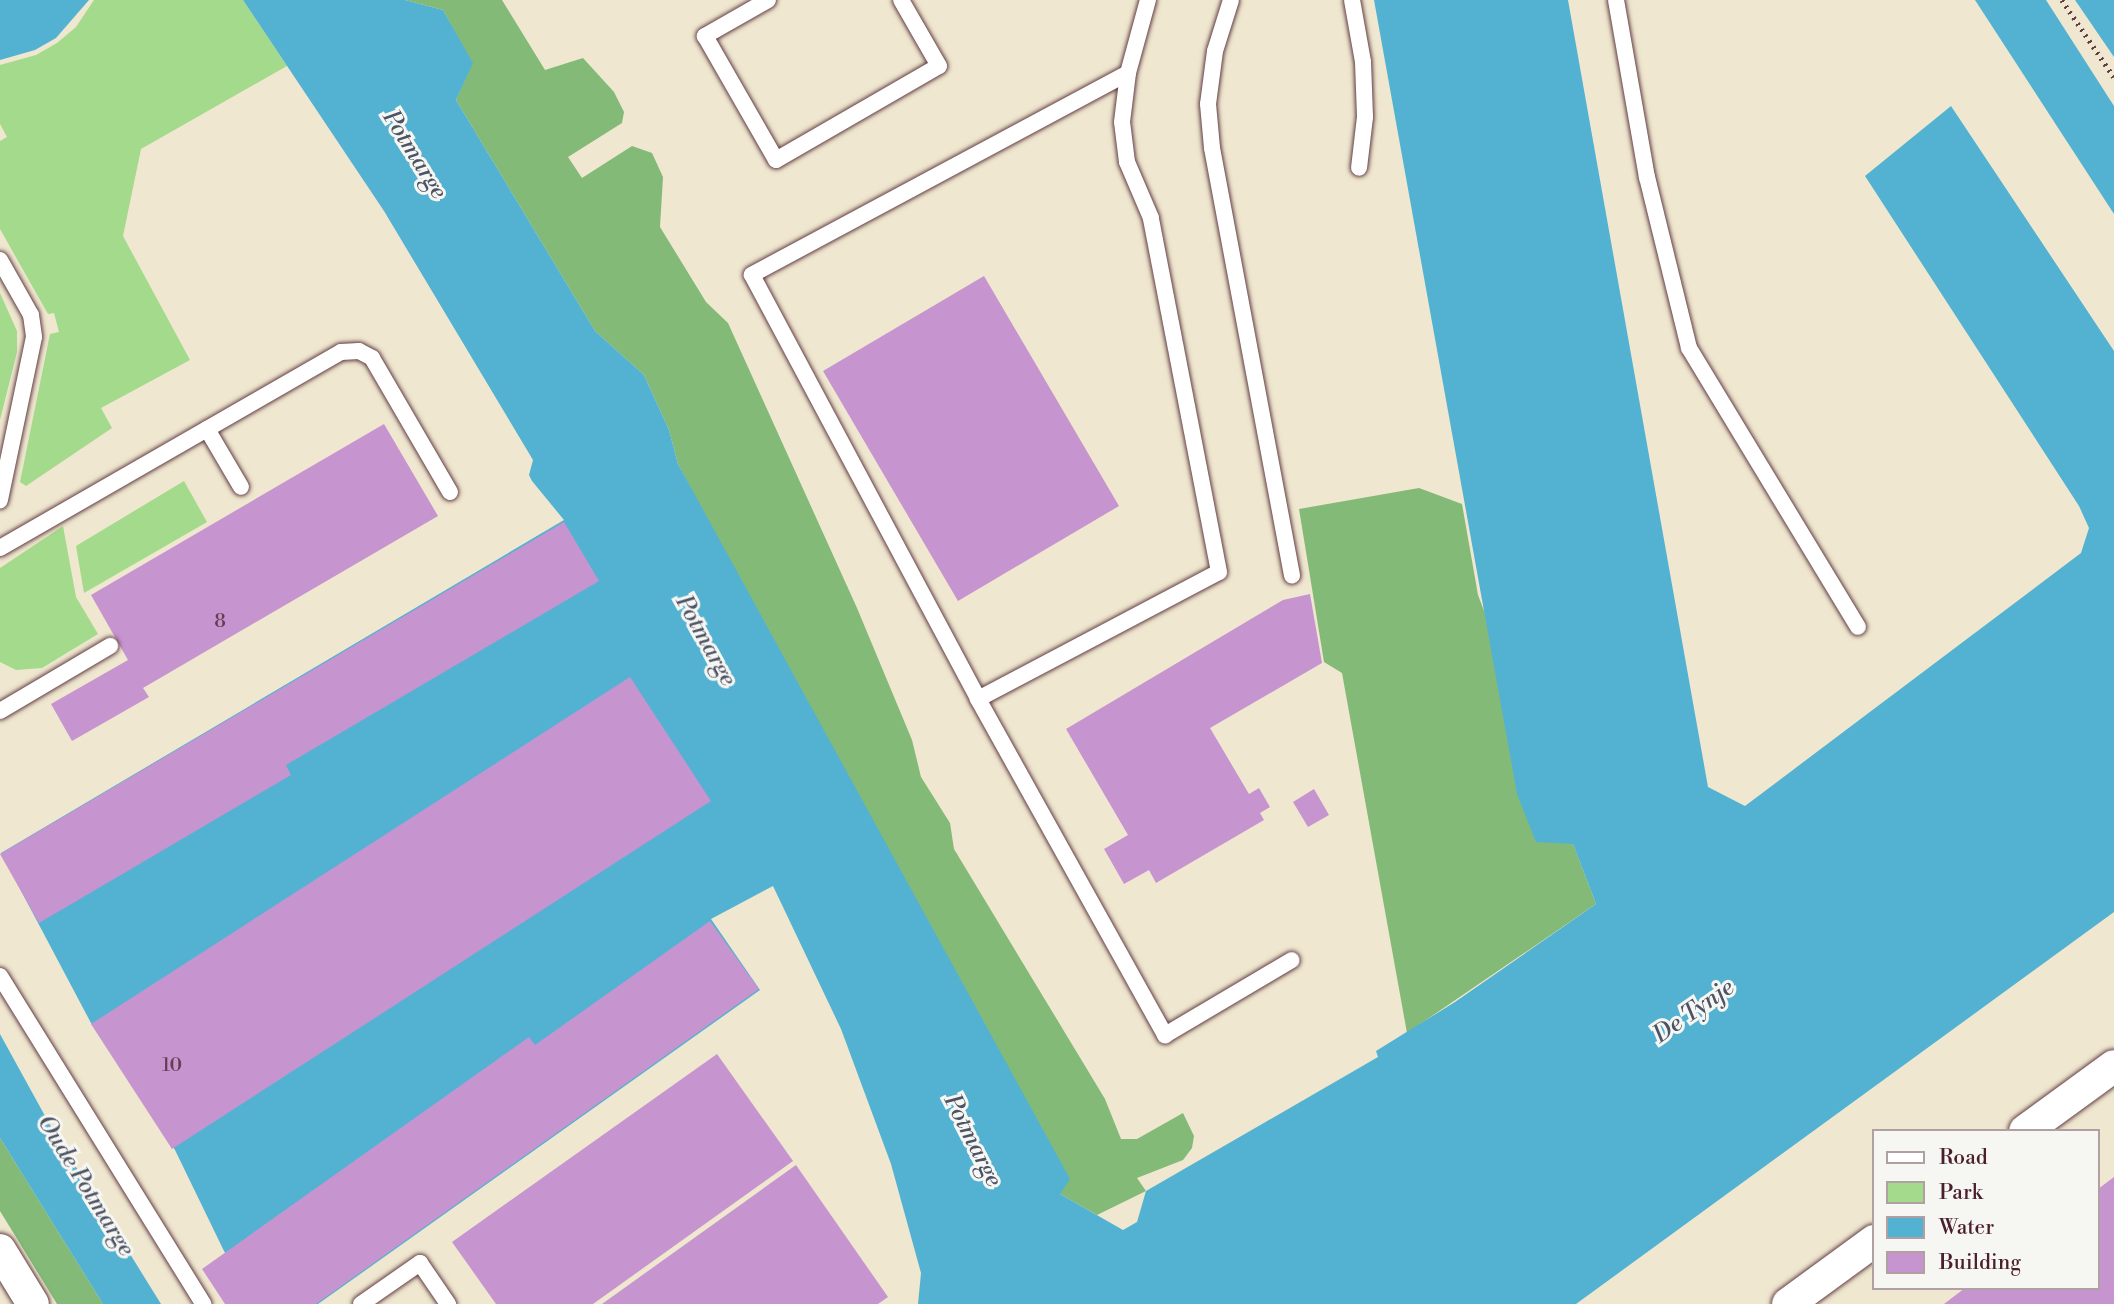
<!DOCTYPE html>
<style>
body{margin:0}
#map{position:relative;width:2114px;height:1304px;overflow:hidden;background:#efe7cf;font-family:"Libre Bodoni",serif}
div>[style]{position:absolute}
.green>*{inset:0;background:#a4da8b}
.forest>*{inset:0;background:#83ba77}
.water>*{inset:0;background:#53b2d2}
.building>*{inset:0;background:#c694cf}
.path>*{height:4.5px;margin-top:-2.25px;transform-origin:0;background:repeating-linear-gradient(90deg,#633d44 0 2px,transparent 0 7px)}
.roads{filter:drop-shadow(0 0 2px #633d44) drop-shadow(0 0 2px #633d44)}
.service>*{height:16px;margin:-8px;padding:0 8px;transform-origin:8px;border-radius:8px;background:#fff}
.minor>*{height:32px;margin:-16px;padding:0 16px;transform-origin:16px;border-radius:16px;background:#fff}
span{translate:-50% -50%;white-space:nowrap;text-align:center;line-height:1.15;-webkit-text-stroke:6px #f6f6f2;paint-order:stroke}
.number-label{font-size:19px;color:#693c54}
.number-label span{-webkit-text-stroke-width:0}
.water-label{font-size:24px;color:#4d5265;font-style:italic}
.legend{position:absolute;left:1872px;top:1129px;width:228px;height:161px;box-sizing:border-box;background:#f6f6f2;border:2px solid #b1a0a2;margin:0;padding:9px 12px;list-style:none;font-size:21px;color:#4a1f2b}
.legend li{display:flex;align-items:center;gap:14px;height:35px}
.legend b{width:35px;border:2px solid #b1a0a2}
</style>
<div id="map">
<div class="green">
<i style="clip-path:polygon(94px 0,243px 0,287px 66px,141px 149px,123px 236px,190px 360px,101px 408px,112px 428px,26px 486px,20px 482px,50px 334px,59px 332px,54px 313px,48px 314px,0 229px,0 141px,7px 137px,0 124px,0 65px,36px 55px,57px 43px,76px 27px)"></i>
<i style="clip-path:polygon(0 293px,17px 331px,17px 352px,0 420px)"></i>
<i style="clip-path:polygon(184px 481px,207px 522px,84px 593px,76px 546px)"></i>
<i style="clip-path:polygon(63px 526px,76px 597px,98px 634px,42px 668px,16px 670px,0 662px,0 568px)"></i>
</div>
<div class="forest">
<i style="clip-path:polygon(405px 0,502px 0,545px 70px,583px 58px,614px 92px,624px 112px,622px 123px,568px 157px,582px 178px,632px 146px,652px 153px,663px 177px,660px 227px,706px 302px,728px 323px,857px 608px,912px 740px,921px 777px,950px 823px,954px 849px,1105px 1099px,1121px 1139px,1137px 1139px,1183px 1113px,1194px 1136px,1192px 1148px,1183px 1160px,1137px 1178px,1146px 1191px,1097px 1215px,1060px 1194px,678px 464px,669px 430px,644px 375px,595px 331px,456px 100px,472px 63px,443px 10px)"></i>
<i style="clip-path:polygon(1419px 488px,1462px 504px,1478px 595px,1596px 904px,1407px 1033px,1342px 673px,1324px 662px,1299px 509px)"></i>
<i style="clip-path:polygon(0 1138px,103px 1304px,57px 1304px,0 1211px)"></i>
</div>
<div class="water">
<i style="clip-path:polygon(0 0,89px 0,56px 38px,35px 50px,0 60px)"></i>
<i style="clip-path:polygon(243px 0,405px 0,443px 10px,473px 63px,456px 100px,595px 331px,644px 375px,669px 430px,678px 464px,1070px 1179px,1060px 1194px,1123px 1230px,1137px 1222px,1146px 1191px,1378px 1057px,1376px 1051px,1455px 1002px,1596px 904px,1573px 844px,1536px 842px,1517px 794px,1374px 0,1568px 0,1708px 787px,1745px 806px,2081px 553px,2089px 528px,2079px 506px,1865px 176px,1951px 106px,2114px 351px,2114px 912px,1576px 1304px,918px 1304px,921px 1273px,891px 1164px,841px 1029px,773px 886px,711px 919px,760px 990px,318px 1304px,261px 1304px,224px 1251px,175px 1150px,91px 1023px,1px 853px,564px 520px,532px 481px,529px 475px,533px 460px,384px 211px)"></i>
<i style="clip-path:polygon(1975px 0,2046px 0,2114px 106px,2114px 214px)"></i>
<i style="clip-path:polygon(2075px 0,2114px 0,2114px 57px)"></i>
<i style="clip-path:polygon(0 1034px,50px 1125px,161px 1304px,103px 1304px,0 1138px)"></i>
</div>
<div class="building">
<i style="clip-path:polygon(984px 276px,1119px 506px,958px 601px,823px 371px)"></i>
<i style="clip-path:polygon(384px 424px,438px 516px,143px 688px,149px 697px,72px 741px,51px 704px,128px 660px,91px 595px)"></i>
<i style="clip-path:polygon(564px 522px,599px 581px,286px 765px,291px 775px,39px 923px,0 854px)"></i>
<i style="clip-path:polygon(1310px 594px,1322px 663px,1210px 728px,1249px 794px,1259px 788px,1270px 807px,1260px 813px,1264px 820px,1156px 883px,1149px 870px,1124px 884px,1104px 849px,1128px 835px,1066px 729px,1283px 600px)"></i>
<i style="clip-path:polygon(630px 677px,711px 801px,172px 1149px,91px 1024px)"></i>
<i style="clip-path:polygon(1314px 789px,1329px 815px,1308px 827px,1293px 802px)"></i>
<i style="clip-path:polygon(710px 921px,759px 989px,316px 1304px,225px 1304px,202px 1269px,529px 1037px,535px 1045px)"></i>
<i style="clip-path:polygon(717px 1054px,793px 1161px,593px 1304px,496px 1304px,452px 1242px)"></i>
<i style="clip-path:polygon(796px 1165px,888px 1297px,878px 1304px,602px 1304px)"></i>
<i style="clip-path:polygon(2114px 1177px,2114px 1304px,1944px 1304px,1965px 1288px,2098px 1288px,2098px 1189px)"></i>
</div>
<div class="path">
<i style="left:2062px;top:0;width:93px;rotate:56deg"></i>
</div>
<div class="roads">
<div class="service">
<i style="left:768px;top:0;width:73px;rotate:150.3deg"></i>
<i style="left:705px;top:36px;width:143px;rotate:60.2deg"></i>
<i style="left:776px;top:160px;width:188px;rotate:-30deg"></i>
<i style="left:939px;top:66px;width:76px;rotate:-119.9deg"></i>
<i style="left:1231px;top:0;width:53px;rotate:107.4deg"></i>
<i style="left:1215px;top:51px;width:53px;rotate:97.5deg"></i>
<i style="left:1208px;top:104px;width:44px;rotate:84.8deg"></i>
<i style="left:1212px;top:148px;width:435px;rotate:79.4deg"></i>
<i style="left:1352px;top:0;width:63px;rotate:79.9deg"></i>
<i style="left:1363px;top:62px;width:55px;rotate:87.9deg"></i>
<i style="left:1365px;top:117px;width:51px;rotate:96.7deg"></i>
<i style="left:1616px;top:0;width:180px;rotate:80.1deg"></i>
<i style="left:1647px;top:177px;width:176px;rotate:76.2deg"></i>
<i style="left:1689px;top:348px;width:326px;rotate:58.8deg"></i>
<i style="left:1128px;top:73px;width:427px;rotate:151.8deg"></i>
<i style="left:752px;top:275px;width:480px;rotate:61.9deg"></i>
<i style="left:978px;top:699px;width:272px;rotate:-27.8deg"></i>
<i style="left:1219px;top:572px;width:360px;rotate:-100.9deg"></i>
<i style="left:1151px;top:218px;width:61px;rotate:-113.2deg"></i>
<i style="left:1127px;top:162px;width:40px;rotate:-97.1deg"></i>
<i style="left:1122px;top:122px;width:49px;rotate:-83deg"></i>
<i style="left:1128px;top:73px;width:76px;rotate:-74.7deg"></i>
<i style="left:0;top:260px;width:63px;rotate:60.6deg"></i>
<i style="left:31px;top:315px;width:22px;rotate:82deg"></i>
<i style="left:34px;top:337px;width:167px;rotate:101.8deg"></i>
<i style="left:207px;top:429px;width:67px;rotate:59.6deg"></i>
<i style="left:0;top:548px;width:393px;rotate:-29.9deg"></i>
<i style="left:341px;top:352px;width:18px;rotate:-3deg"></i>
<i style="left:359px;top:351px;width:15px;rotate:28deg"></i>
<i style="left:372px;top:358px;width:155px;rotate:59.8deg"></i>
<i style="left:978px;top:699px;width:385px;rotate:60.9deg"></i>
<i style="left:1165px;top:1035px;width:147px;rotate:-30.6deg"></i>
<i style="left:0;top:711px;width:128px;rotate:-30.6deg"></i>
<i style="left:0;top:976px;width:386px;rotate:58.2deg"></i>
<i style="left:361px;top:1304px;width:72px;rotate:-34.8deg"></i>
<i style="left:420px;top:1263px;width:50px;rotate:55.7deg"></i>
</div>
<div class="minor">
<i style="left:2025px;top:1131px;width:110px;rotate:-36.1deg"></i>
<i style="left:0;top:1250px;width:63px;rotate:58.6deg"></i>
<i style="left:1788px;top:1304px;width:107px;rotate:-36.2deg"></i>
</div>
</div>
<div class="number-label">
<span style="left:220px;top:622px">8</span>
<span style="left:172px;top:1066px">10</span>
</div>
<div class="water-label">
<span style="left:414px;top:155px;rotate:58deg">Potmarge</span>
<span style="left:705px;top:641px;rotate:61deg">Potmarge</span>
<span style="left:1694px;top:1012px;rotate:-35deg">De Tynje</span>
<span style="left:972px;top:1141px;rotate:63deg">Potmarge</span>
<span style="left:85px;top:1186px;rotate:58deg">Oude Potmarge</span>
</div>
<ul class="legend">
<li><b style="height:9px;background:#fff"></b>Road</li>
<li><b style="height:19px;background:#a4da8b"></b>Park</li>
<li><b style="height:19px;background:#53b2d2"></b>Water</li>
<li><b style="height:19px;background:#c694cf"></b>Building</li>
</ul>
</div>
